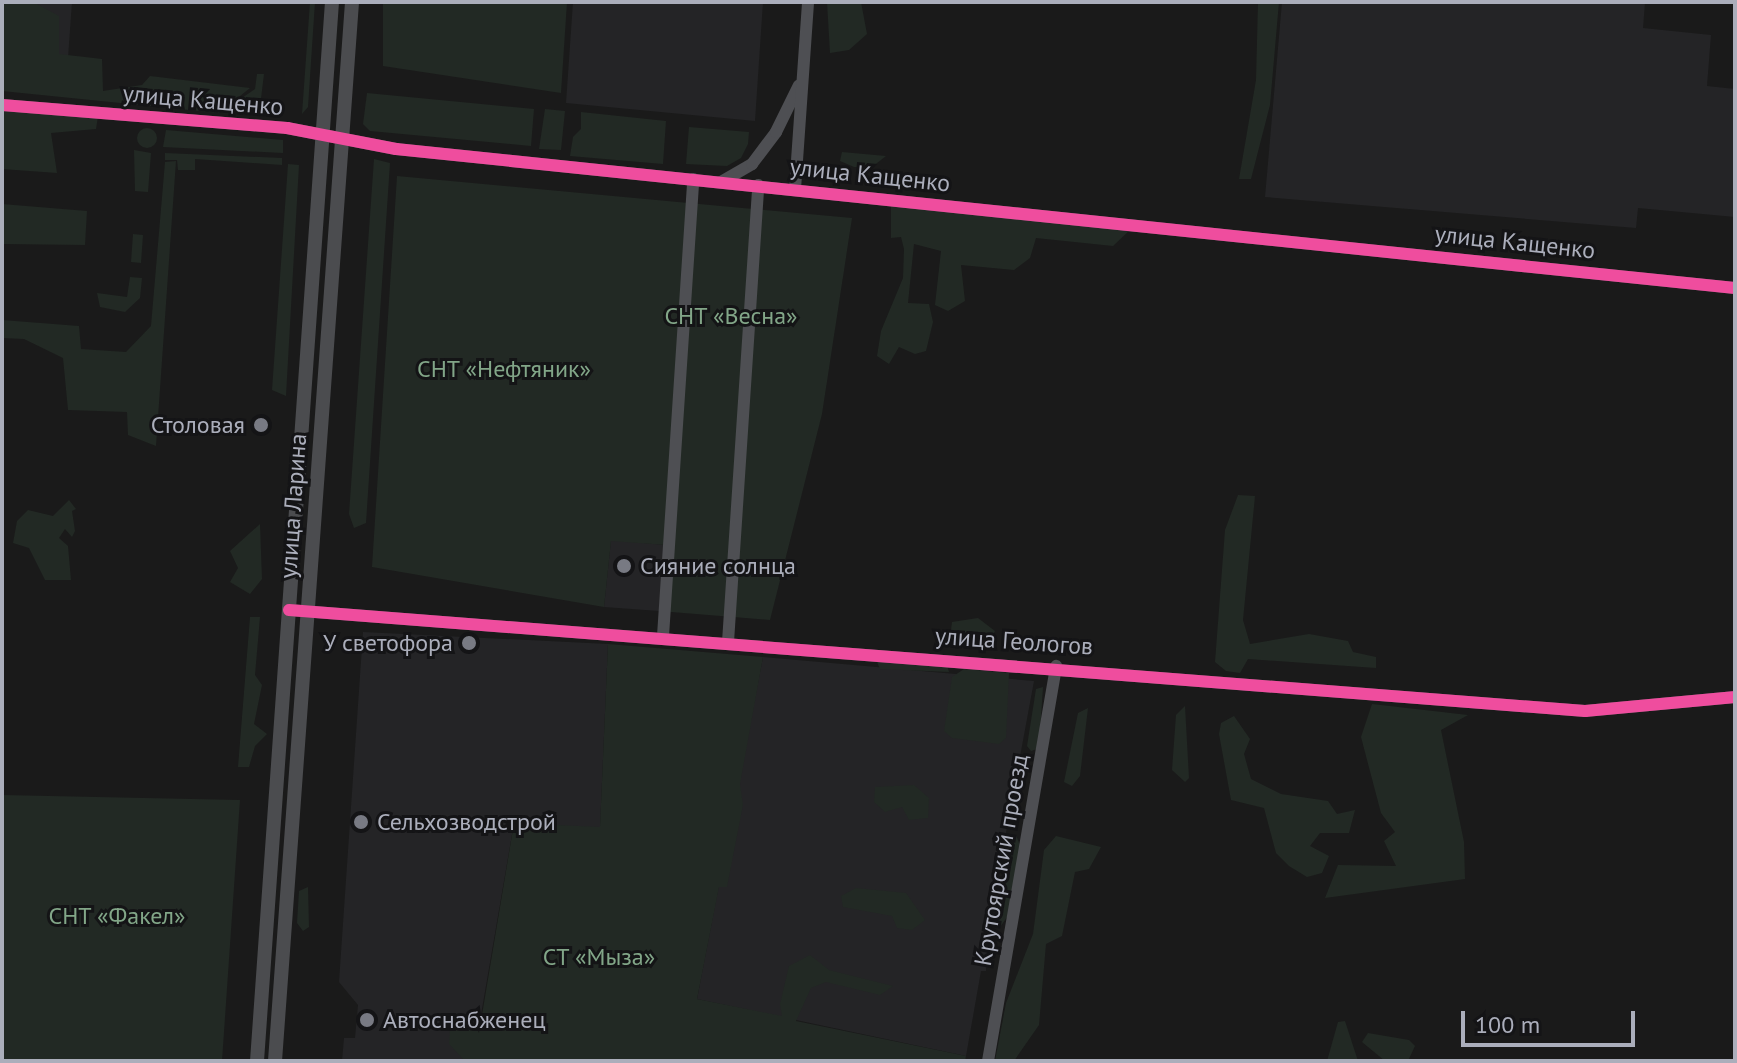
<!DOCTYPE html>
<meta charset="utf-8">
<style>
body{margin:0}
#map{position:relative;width:1737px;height:1063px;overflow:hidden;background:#1a1a1a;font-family:"PT Sans",sans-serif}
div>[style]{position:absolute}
.built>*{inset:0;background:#242426}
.green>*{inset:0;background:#222924}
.round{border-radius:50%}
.minor>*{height:12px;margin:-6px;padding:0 6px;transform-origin:6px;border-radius:6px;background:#4e4f53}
.major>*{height:14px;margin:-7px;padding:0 7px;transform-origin:7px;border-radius:7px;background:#4b4c4f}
.cycleway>*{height:12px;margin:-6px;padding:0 6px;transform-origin:6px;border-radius:6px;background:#ef4d9e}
.dots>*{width:22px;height:22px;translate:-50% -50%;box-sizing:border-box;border:4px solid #141416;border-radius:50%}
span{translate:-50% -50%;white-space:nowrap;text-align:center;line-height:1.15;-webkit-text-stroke:6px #141416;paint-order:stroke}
.street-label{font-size:24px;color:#abaebb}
.park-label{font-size:24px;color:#82a688}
.poi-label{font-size:24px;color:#abaebb}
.right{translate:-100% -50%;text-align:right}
.left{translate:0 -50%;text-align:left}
.frame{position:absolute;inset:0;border:4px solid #abaebb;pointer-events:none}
.scale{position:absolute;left:1461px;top:1011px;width:174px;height:36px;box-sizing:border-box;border:4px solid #abaebb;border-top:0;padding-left:10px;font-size:24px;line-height:28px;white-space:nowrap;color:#abaebb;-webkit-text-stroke:6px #141416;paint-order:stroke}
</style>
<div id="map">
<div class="built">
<i style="clip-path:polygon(2px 2px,72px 2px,68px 58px,42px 58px)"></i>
<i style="clip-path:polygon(573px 2px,763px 2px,755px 121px,566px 103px)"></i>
<i style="clip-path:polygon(1282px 2px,1645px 2px,1643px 28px,1711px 35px,1707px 86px,1735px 89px,1735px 217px,1638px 208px,1636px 228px,1265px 197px)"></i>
<i style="clip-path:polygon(611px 540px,666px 545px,659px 611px,604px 607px)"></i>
<i style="clip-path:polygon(363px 632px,608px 644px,600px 828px,514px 823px,473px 1061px,342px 1061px,344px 1038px,355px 1038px,358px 1005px,339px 982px)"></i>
<i style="clip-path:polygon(763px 657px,1034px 681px,988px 930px,986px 971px,981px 971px,966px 1056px,697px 999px)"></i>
</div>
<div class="green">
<i style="clip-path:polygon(2px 2px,33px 2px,59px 16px,59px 54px,102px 59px,103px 91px,142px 85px,150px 76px,250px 88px,219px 113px,2px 91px)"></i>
<i style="clip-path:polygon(310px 2px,315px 2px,308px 107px,302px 114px)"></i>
<i style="clip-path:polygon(383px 2px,567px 2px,561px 93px,383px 66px)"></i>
<i style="clip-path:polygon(827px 2px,861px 2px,867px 34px,849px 50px,830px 53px)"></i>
<i style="clip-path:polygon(1258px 2px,1279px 2px,1270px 105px,1251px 179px,1239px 179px,1256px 80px)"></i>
<i style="clip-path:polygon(257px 74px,264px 74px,259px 115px,220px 113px,255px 89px)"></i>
<i style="clip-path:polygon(367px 93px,534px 109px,531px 146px,370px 131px,363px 124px)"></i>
<i style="clip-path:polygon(545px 109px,565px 111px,561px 150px,539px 149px)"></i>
<i style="clip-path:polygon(2px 110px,98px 116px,96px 129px,51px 133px,57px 173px,2px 169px)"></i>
<i style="clip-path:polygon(581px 112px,666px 121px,663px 164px,570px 156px,573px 137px,581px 129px)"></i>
<i style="clip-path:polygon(689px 127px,749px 132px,748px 144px,741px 158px,727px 166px,686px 164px)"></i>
<i class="round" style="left:137px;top:128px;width:20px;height:20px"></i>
<i style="clip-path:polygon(166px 130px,283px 140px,283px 153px,163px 147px)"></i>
<i style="clip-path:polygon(134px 150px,151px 153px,148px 192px,135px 191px)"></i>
<i style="clip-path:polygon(842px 152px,886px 156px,872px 167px,854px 167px,840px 161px)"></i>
<i style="clip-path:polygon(165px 153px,282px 158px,282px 165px,195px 159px,195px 170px,178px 170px,177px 160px,165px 160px)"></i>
<i style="clip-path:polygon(374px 159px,390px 163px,366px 523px,354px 528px,349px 514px)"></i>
<i style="clip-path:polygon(176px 161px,156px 446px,128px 435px,127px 412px,68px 410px,63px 358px,24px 339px,2px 338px,2px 320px,79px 326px,81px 349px,126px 352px,151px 326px,165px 162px)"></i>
<i style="clip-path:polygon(288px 164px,299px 165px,286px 396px,272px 390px)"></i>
<i style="clip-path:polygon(397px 176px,852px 218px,822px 414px,770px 620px,659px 611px,666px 545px,611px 541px,604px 607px,372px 567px)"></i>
<i style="clip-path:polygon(2px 204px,87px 211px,85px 245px,2px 244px)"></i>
<i style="clip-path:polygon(891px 204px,1131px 229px,1113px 246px,1036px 238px,1030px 258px,1014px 270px,961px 265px,965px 301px,948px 311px,935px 305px,941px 251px,914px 244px,908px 303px,929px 304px,933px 322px,926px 351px,915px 354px,899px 347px,889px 364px,877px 356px,881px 331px,903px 278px,904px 249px,901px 237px,891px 238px)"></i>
<i style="clip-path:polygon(133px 234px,143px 235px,141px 263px,131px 262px)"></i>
<i style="clip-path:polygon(130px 277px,142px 278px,140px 298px,125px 312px,100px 307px,97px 293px,127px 297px)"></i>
<i style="clip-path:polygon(1238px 495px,1255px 496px,1243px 620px,1250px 644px,1309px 634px,1348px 641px,1353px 652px,1376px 657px,1376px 668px,1248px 659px,1240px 673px,1226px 671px,1215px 662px,1225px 530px)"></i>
<i style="clip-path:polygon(69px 500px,76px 509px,72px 511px,75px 531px,72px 537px,65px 529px,59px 538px,68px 546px,71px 580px,45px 580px,29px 548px,13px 543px,17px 521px,28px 510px,53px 516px)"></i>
<i style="clip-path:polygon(260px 524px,262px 579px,250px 594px,230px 582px,238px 568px,230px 551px)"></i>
<i style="clip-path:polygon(250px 617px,260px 617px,255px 675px,262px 685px,254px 724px,267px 734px,255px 746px,249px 767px,238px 767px)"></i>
<i style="clip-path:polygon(978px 618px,995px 631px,992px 637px,950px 638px,952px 622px)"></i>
<i style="clip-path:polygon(608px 644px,763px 657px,740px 784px,743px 805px,727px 887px,719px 887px,697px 999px,782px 1016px,780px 1004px,789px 966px,810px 955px,829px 970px,893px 986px,880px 995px,826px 982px,811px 988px,796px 1021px,966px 1056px,965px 1061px,465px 1061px,449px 1044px,450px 1029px,464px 1025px,476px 1027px,479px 1033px,514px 823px,600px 827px)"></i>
<i style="clip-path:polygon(877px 662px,946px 662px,949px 672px,880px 669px)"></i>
<i style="clip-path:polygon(964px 669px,1009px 673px,1006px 738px,999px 744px,952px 738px,944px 731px,952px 677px)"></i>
<i style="clip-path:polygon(1043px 687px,1040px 732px,1037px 749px,1031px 751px,1027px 746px,1036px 689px)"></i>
<i style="clip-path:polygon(1372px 704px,1468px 715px,1441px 730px,1464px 842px,1465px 879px,1325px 898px,1338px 865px,1396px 866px,1384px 841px,1395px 832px,1381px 813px,1361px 737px)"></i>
<i style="clip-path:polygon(1185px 706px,1189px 778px,1185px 782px,1172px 770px,1176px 715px)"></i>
<i style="clip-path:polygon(1088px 708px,1080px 776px,1072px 786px,1064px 782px,1078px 713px)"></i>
<i style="clip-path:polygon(1234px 716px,1250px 739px,1244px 754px,1251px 779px,1281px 794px,1328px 801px,1337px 814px,1355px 810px,1349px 833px,1320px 833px,1310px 846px,1329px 856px,1322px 873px,1307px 877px,1289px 866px,1276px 853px,1264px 808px,1231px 800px,1219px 734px,1221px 723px)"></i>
<i style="clip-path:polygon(914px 785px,929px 798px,928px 818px,909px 820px,902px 807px,885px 812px,874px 802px,875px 787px)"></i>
<i style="clip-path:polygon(2px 795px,240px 800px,222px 1061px,2px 1061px)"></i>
<i style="clip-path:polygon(1016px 835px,1021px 848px,1010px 913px,1000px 927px,995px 925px)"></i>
<i style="clip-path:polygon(1056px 836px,1101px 847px,1089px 869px,1075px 872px,1062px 936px,1046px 944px,1039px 1025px,1014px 1061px,995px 1061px,1006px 1003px,1033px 934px,1044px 850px)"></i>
<i style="clip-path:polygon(308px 887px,309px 927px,303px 931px,297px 923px,299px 891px)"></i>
<i style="clip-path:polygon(856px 888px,906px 893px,925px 920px,912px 930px,897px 928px,892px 916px,843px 907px,841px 896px)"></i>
<i style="clip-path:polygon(1345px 1021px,1358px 1061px,1327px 1061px,1338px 1022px)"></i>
<i style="clip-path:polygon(1368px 1033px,1409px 1040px,1415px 1046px,1408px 1061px,1385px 1061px,1362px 1042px)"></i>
</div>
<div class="minor">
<i style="left:2px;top:105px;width:286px;rotate:4.6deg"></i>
<i style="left:287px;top:128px;width:111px;rotate:10.9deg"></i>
<i style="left:396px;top:149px;width:1346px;rotate:5.93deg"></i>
<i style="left:721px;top:182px;width:36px;rotate:-30deg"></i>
<i style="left:752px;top:164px;width:40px;rotate:-53deg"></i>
<i style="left:776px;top:132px;width:52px;rotate:-63.9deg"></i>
<i style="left:795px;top:189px;width:187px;rotate:-86deg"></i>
<i style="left:289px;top:610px;width:1300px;rotate:4.46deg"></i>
<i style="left:1585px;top:711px;width:151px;rotate:-5.3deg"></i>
<i style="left:663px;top:636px;width:458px;rotate:-86.2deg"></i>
<i style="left:728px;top:642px;width:458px;rotate:-86.2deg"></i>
<i style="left:988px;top:1061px;width:401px;rotate:-80.2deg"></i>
</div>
<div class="major">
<i style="left:257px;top:1061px;width:1062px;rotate:-85.95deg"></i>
<i style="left:275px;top:1061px;width:1062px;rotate:-85.84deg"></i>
</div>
<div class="cycleway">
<i style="left:2px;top:105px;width:286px;rotate:4.6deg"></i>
<i style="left:287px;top:128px;width:111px;rotate:10.9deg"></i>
<i style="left:396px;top:149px;width:1346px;rotate:5.93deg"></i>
<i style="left:289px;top:610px;width:1300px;rotate:4.46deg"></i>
<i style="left:1585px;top:711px;width:151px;rotate:-5.3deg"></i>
</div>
<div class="dots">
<i style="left:261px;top:425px;background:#787a83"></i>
<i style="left:624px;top:566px;background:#787a83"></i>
<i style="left:469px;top:643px;background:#787a83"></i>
<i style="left:361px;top:822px;background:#787a83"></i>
<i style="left:367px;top:1020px;background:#787a83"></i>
</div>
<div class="street-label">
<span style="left:203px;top:100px;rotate:5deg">улица Кащенко</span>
<span style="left:870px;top:175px;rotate:6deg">улица Кащенко</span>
<span style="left:1515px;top:242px;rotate:6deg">улица Кащенко</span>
<span style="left:293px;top:506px;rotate:-86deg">улица Ларина</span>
<span style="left:1014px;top:641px;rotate:4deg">улица Геологов</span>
<span style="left:1001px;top:860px;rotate:-80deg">Крутоярский проезд</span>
</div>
<div class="park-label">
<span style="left:731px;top:316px">СНТ «Весна»</span>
<span style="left:504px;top:369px">СНТ «Нефтяник»</span>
<span style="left:117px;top:916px">СНТ «Факел»</span>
<span style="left:599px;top:957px">СТ «Мыза»</span>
</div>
<div class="poi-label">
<span class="right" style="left:245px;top:425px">Столовая</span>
<span class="left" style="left:640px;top:566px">Сияние солнца</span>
<span class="right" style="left:453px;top:643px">У светофора</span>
<span class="left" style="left:377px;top:822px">Сельхозводстрой</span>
<span class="left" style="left:383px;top:1020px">Автоснабженец</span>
</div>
<div class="frame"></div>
<div class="scale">100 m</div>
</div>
